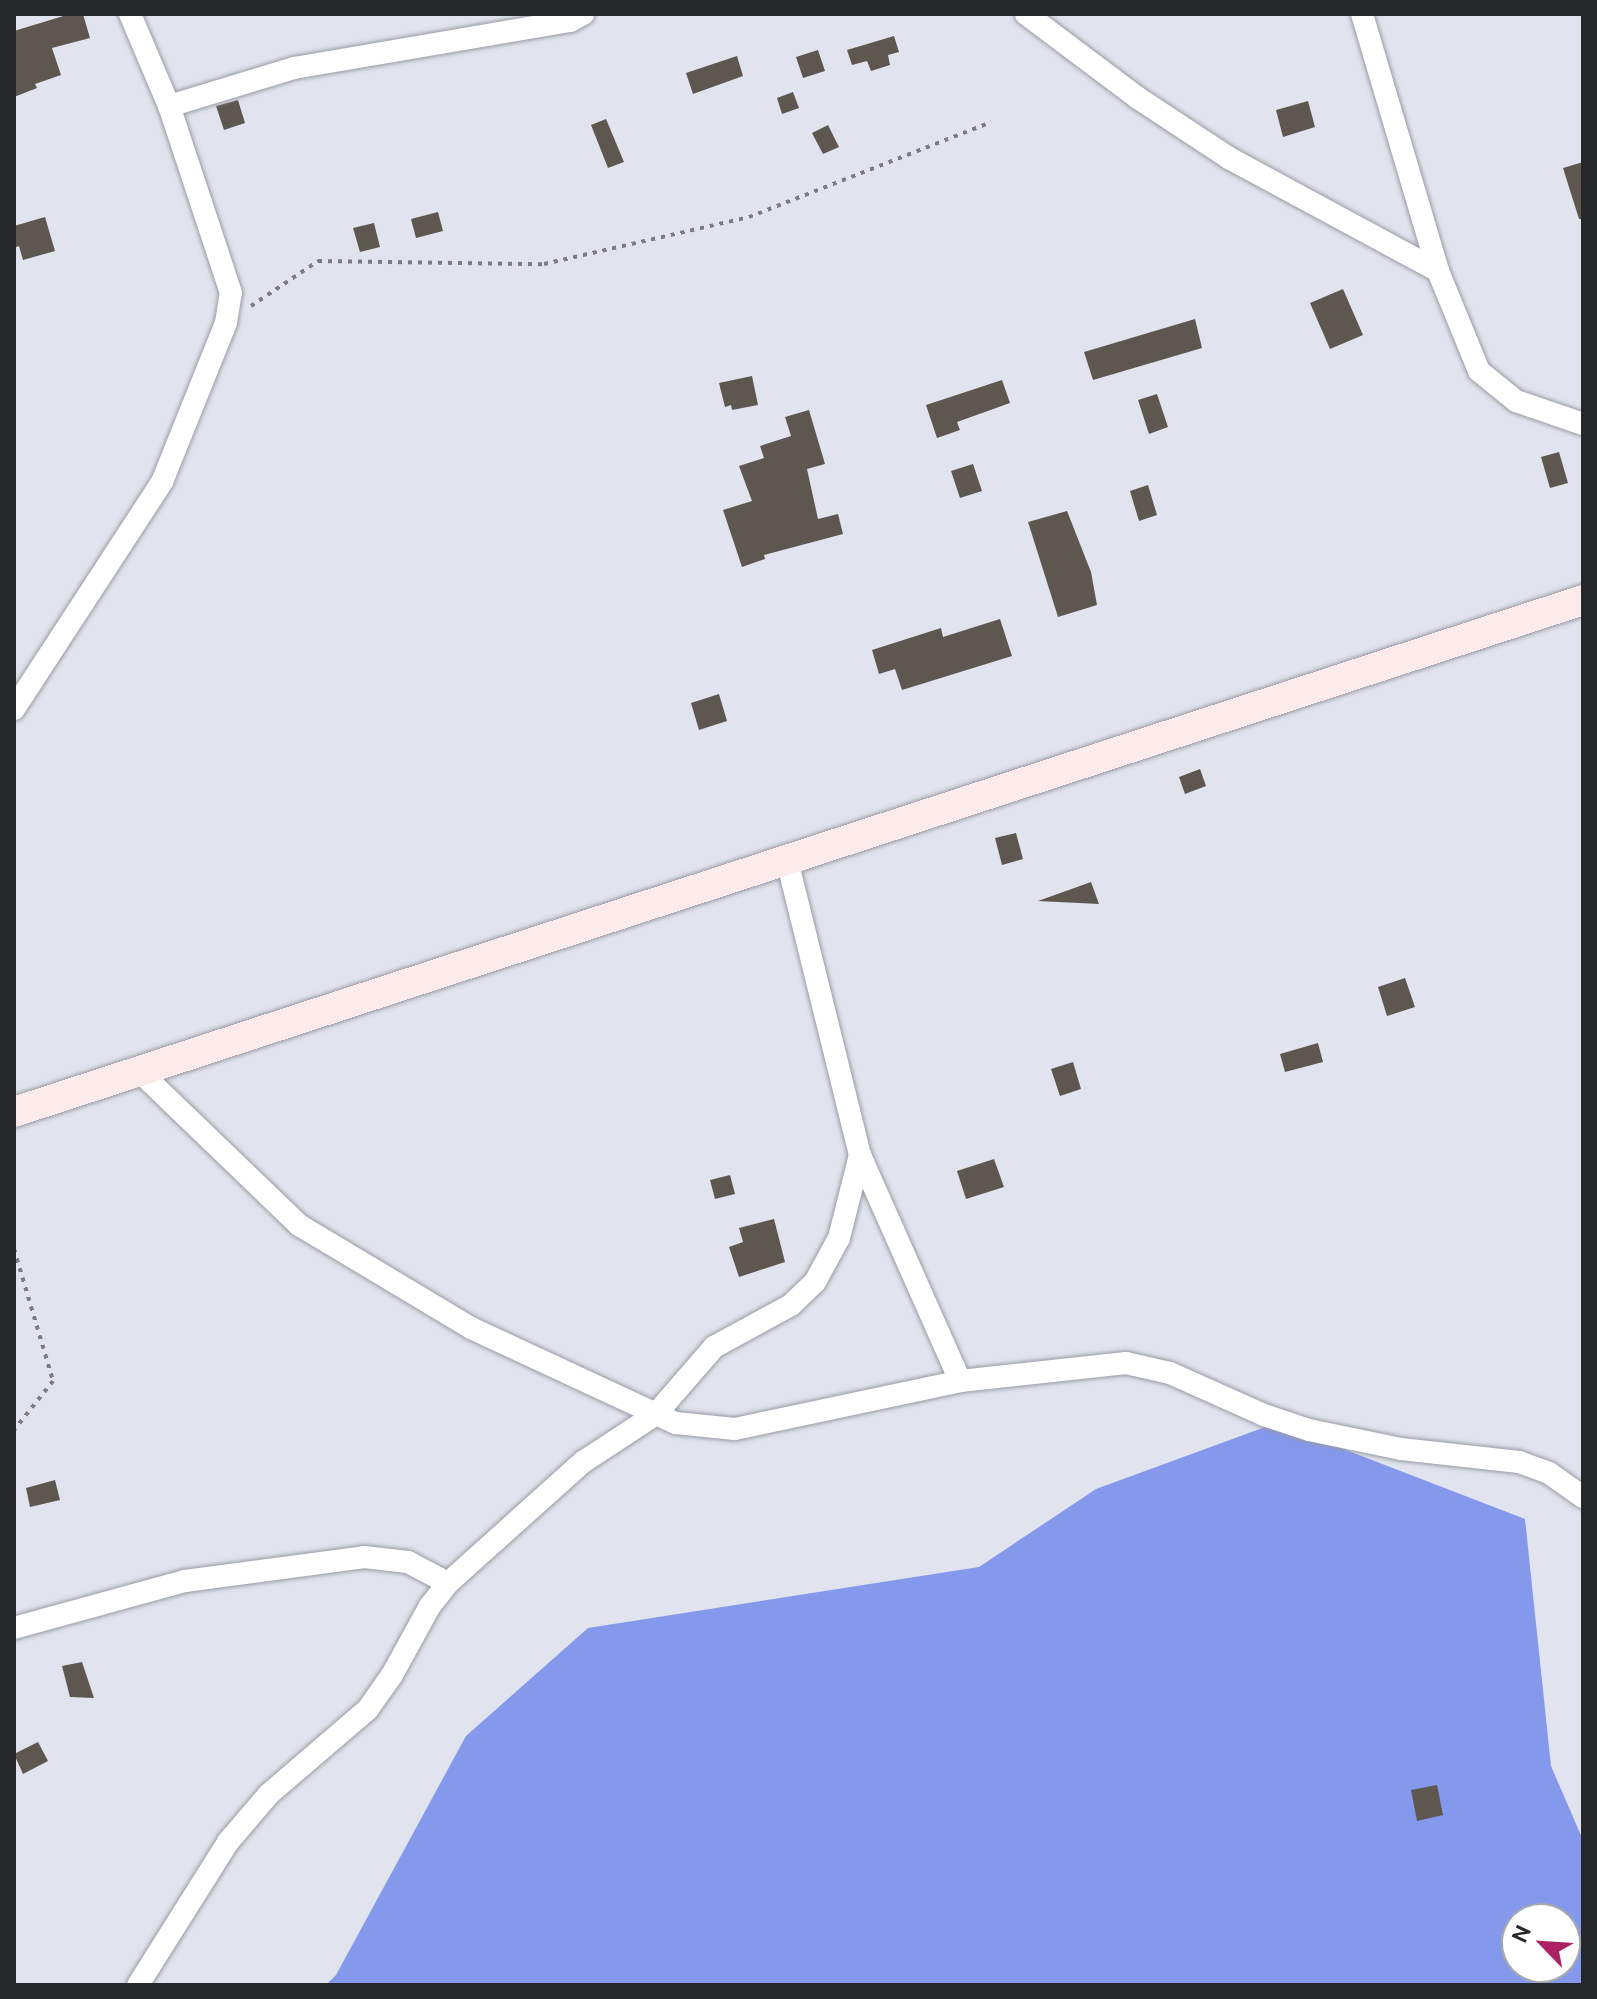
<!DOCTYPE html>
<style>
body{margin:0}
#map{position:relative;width:1597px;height:1999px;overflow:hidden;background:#e1e4ee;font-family:Ubuntu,sans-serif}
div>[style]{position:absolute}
.forest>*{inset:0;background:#8499ec}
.building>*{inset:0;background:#5e5750}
.path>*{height:4px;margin-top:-2px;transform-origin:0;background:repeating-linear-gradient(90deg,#7a7c83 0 4px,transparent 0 10px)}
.roads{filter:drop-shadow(0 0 2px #989ba4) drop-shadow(0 0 2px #989ba4)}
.street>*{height:22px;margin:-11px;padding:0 11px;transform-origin:11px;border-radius:11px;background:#fff}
.secondary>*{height:30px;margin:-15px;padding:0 15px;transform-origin:15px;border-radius:15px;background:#fdebec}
span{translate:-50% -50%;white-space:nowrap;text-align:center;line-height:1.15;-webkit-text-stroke:8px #fff;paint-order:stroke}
.frame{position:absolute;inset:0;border:16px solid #25272a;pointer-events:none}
.north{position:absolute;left:1501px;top:1903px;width:80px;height:80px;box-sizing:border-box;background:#fff;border:2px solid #a8a9aa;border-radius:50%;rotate:295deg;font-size:22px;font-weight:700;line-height:32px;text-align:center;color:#25272a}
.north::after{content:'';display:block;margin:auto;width:28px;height:36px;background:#ab2163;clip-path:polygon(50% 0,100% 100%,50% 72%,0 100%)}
</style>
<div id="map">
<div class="forest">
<i style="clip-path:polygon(evenodd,1276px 1423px,1525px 1519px,1551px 1766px,1583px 1840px,1583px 1985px,326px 1985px,336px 1975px,466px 1736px,588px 1628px,979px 1567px,1096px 1489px,1276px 1423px,1517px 1919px,1565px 1919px,1565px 1967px,1517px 1967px,1517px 1919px)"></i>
</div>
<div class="building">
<i style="clip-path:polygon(70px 14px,83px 14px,90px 38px,52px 48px,61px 75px,35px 84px,37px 88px,14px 97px,14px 31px)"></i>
<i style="clip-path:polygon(894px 36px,899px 52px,888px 55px,890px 65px,871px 71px,867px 61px,852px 65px,847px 50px)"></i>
<i style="clip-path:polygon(818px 50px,825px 71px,803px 78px,796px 57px)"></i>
<i style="clip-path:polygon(737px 56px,743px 76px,693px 94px,686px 73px)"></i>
<i style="clip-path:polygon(793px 92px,799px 108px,782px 114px,777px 98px)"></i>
<i style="clip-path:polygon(238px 100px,245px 123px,224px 130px,216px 106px)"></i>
<i style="clip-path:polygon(1308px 101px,1315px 127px,1283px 137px,1276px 110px)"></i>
<i style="clip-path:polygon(606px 119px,624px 162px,608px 168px,591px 125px)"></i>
<i style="clip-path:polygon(828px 125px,839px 147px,823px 154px,812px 133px)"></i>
<i style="clip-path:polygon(1583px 162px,1583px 219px,1579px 219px,1563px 168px)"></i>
<i style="clip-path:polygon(438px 212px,443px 231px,416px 238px,411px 219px)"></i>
<i style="clip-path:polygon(45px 217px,55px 251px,23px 260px,19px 246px,14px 248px,14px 226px)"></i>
<i style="clip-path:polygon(374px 223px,380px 247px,360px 252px,353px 228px)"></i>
<i style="clip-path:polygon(1343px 289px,1363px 335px,1330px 349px,1310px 303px)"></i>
<i style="clip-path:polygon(1195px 319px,1202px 348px,1093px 380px,1084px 352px)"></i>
<i style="clip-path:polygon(752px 376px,758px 405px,732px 410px,731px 405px,725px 407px,719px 383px)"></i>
<i style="clip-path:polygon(1002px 380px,1010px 403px,957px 422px,960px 430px,937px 438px,926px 405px)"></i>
<i style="clip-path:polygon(1157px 394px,1168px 427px,1149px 434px,1138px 400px)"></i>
<i style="clip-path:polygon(809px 410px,825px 464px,807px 469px,818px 519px,838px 514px,843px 534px,764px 555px,765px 559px,742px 567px,723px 510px,752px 501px,739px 466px,764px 458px,760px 446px,791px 436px,785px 417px)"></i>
<i style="clip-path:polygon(1559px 452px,1568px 483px,1550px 488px,1541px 457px)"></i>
<i style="clip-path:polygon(973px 464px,982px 491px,960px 498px,951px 471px)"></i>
<i style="clip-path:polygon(1148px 485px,1157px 515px,1139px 521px,1130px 491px)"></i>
<i style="clip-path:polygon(1067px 511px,1091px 572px,1097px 605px,1058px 617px,1028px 522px)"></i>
<i style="clip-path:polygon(1000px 619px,1012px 656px,902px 690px,895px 669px,879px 674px,872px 650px,941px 628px,943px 637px)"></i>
<i style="clip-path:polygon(719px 694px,727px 721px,699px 730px,691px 703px)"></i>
<i style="clip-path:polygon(1200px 769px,1206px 786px,1185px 794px,1179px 777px)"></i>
<i style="clip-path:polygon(1016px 833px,1023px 859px,1002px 865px,995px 838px)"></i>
<i style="clip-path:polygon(1091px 882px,1099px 904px,1038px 901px)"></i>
<i style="clip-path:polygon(1405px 978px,1415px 1007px,1387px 1016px,1378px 987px)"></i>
<i style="clip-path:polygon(1318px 1043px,1323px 1062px,1285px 1072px,1280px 1054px)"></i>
<i style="clip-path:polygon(1073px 1062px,1081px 1089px,1060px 1096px,1051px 1069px)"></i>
<i style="clip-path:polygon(994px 1159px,1004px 1187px,966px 1199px,957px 1171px)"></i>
<i style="clip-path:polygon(730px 1175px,735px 1194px,715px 1199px,710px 1180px)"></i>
<i style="clip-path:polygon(774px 1219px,785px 1262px,739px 1277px,729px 1247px,743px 1242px,739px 1228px)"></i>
<i style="clip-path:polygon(55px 1480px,60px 1500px,30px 1507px,26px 1488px)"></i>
<i style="clip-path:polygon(82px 1662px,94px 1698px,70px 1697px,62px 1666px)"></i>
<i style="clip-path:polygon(38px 1742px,48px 1761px,23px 1774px,14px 1754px)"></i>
<i style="clip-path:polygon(1437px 1785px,1443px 1815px,1417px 1821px,1411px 1790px)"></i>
</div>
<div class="path">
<i style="left:251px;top:306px;width:81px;rotate:-33.9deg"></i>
<i style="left:318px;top:261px;width:226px;rotate:0.8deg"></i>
<i style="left:544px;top:264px;width:210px;rotate:-12.9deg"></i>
<i style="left:749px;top:217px;width:260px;rotate:-21.4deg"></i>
<i style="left:14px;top:1249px;width:138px;rotate:73.5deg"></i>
<i style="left:53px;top:1381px;width:63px;rotate:128.5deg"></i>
</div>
<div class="roads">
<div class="street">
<i style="left:1026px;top:14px;width:140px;rotate:36.9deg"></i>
<i style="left:1138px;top:98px;width:109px;rotate:33.4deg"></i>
<i style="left:1229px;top:158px;width:238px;rotate:28.4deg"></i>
<i style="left:1362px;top:14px;width:268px;rotate:73.5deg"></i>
<i style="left:1438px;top:271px;width:108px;rotate:67.7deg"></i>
<i style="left:1479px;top:371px;width:48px;rotate:39deg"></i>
<i style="left:1516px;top:401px;width:71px;rotate:18.9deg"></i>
<i style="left:169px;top:106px;width:131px;rotate:-16.9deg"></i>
<i style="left:294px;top:68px;width:280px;rotate:-9.7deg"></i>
<i style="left:570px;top:21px;width:15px;rotate:-28deg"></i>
<i style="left:14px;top:709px;width:271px;rotate:-56.9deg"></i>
<i style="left:162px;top:482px;width:171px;rotate:-68.1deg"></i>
<i style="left:226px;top:323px;width:30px;rotate:-81deg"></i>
<i style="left:231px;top:293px;width:197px;rotate:-108.3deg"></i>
<i style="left:169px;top:106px;width:100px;rotate:-113deg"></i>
<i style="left:787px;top:860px;width:304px;rotate:76.1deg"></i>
<i style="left:860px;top:1155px;width:247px;rotate:66.1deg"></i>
<i style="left:139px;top:1071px;width:222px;rotate:43.9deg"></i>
<i style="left:299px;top:1225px;width:200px;rotate:30.9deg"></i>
<i style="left:471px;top:1328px;width:226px;rotate:24.9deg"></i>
<i style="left:676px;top:1423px;width:59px;rotate:5.8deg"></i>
<i style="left:735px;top:1429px;width:230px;rotate:-12deg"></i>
<i style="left:960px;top:1381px;width:167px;rotate:-6.2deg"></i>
<i style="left:1126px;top:1363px;width:45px;rotate:12.8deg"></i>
<i style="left:1170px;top:1373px;width:103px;rotate:24.1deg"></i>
<i style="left:1264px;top:1415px;width:47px;rotate:18.4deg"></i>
<i style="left:1309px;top:1430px;width:94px;rotate:11.7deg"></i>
<i style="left:1401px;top:1449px;width:119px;rotate:6.3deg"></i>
<i style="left:1519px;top:1462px;width:32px;rotate:20deg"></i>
<i style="left:1549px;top:1473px;width:42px;rotate:35.2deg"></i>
<i style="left:14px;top:1628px;width:177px;rotate:-15.4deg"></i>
<i style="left:185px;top:1581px;width:181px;rotate:-7.6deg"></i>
<i style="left:364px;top:1557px;width:44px;rotate:6.5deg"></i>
<i style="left:408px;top:1562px;width:45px;rotate:27.7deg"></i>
<i style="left:138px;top:1985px;width:169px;rotate:-57.8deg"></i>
<i style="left:228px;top:1842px;width:63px;rotate:-49.5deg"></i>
<i style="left:269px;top:1794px;width:130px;rotate:-40.6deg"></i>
<i style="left:368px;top:1709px;width:42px;rotate:-54.8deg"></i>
<i style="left:392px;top:1675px;width:79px;rotate:-61.2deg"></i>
<i style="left:430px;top:1606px;width:29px;rotate:-52deg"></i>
<i style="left:448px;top:1583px;width:181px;rotate:-41.9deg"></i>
<i style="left:583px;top:1462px;width:87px;rotate:-33.3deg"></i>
<i style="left:656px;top:1414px;width:89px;rotate:-49.1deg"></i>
<i style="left:714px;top:1347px;width:88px;rotate:-28.6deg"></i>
<i style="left:791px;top:1305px;width:33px;rotate:-44deg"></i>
<i style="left:815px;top:1282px;width:50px;rotate:-61.4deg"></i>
<i style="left:839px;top:1238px;width:86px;rotate:-75.8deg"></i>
</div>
<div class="secondary">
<i style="left:14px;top:1112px;width:1650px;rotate:-18.07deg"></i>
</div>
</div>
<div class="frame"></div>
<div class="north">N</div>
</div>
